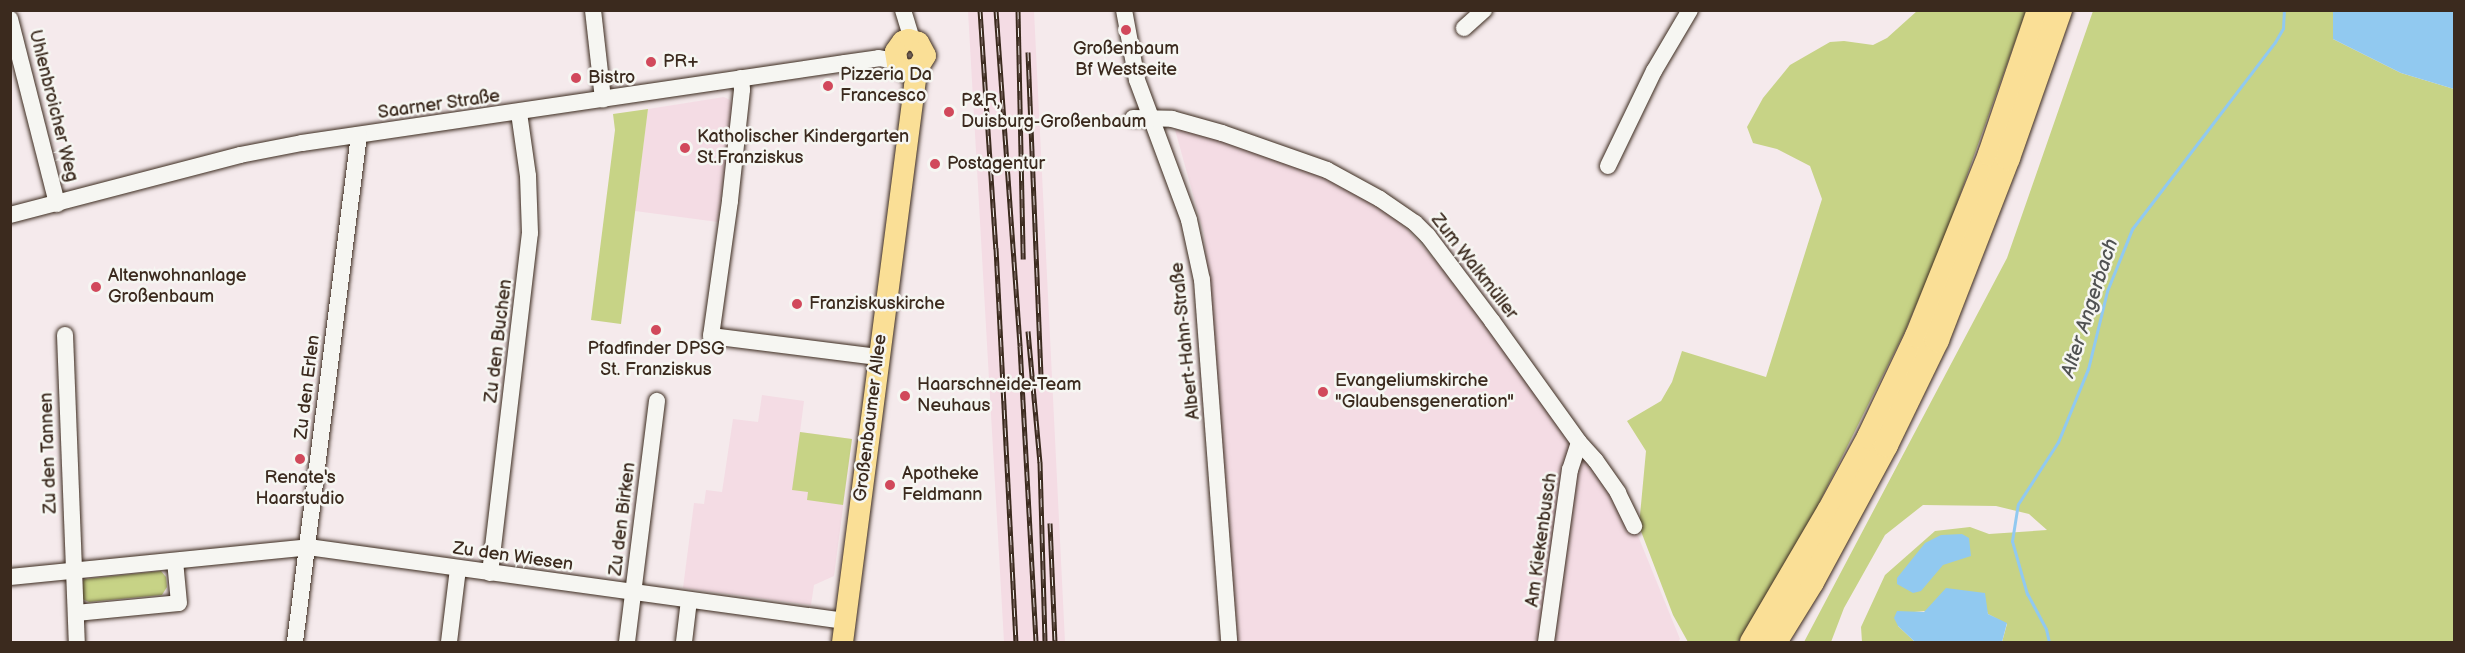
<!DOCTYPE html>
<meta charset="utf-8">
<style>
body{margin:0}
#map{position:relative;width:2465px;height:653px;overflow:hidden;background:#f5eaec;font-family:"Balsamiq Sans",sans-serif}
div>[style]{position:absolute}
.built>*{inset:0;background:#f4dce4}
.green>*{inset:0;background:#c7d386}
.water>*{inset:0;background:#91c9f0}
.stream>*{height:3px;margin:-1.5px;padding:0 1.5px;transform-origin:1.5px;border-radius:1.5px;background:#91c9f0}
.roads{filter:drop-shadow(0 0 2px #3b2a1e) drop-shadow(0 0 2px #3b2a1e)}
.minor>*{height:16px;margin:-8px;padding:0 8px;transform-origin:8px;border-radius:8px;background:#f6f6f2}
.major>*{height:21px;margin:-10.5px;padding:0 10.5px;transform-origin:10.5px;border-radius:10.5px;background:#fadf96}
.highway>*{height:24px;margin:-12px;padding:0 12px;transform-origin:12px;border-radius:12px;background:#fadf96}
.rail>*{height:5px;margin-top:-2.5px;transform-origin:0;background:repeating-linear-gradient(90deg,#f6f6f2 0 9px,#3b2a1e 0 18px);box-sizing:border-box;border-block:2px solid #3b2a1e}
.dots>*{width:16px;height:16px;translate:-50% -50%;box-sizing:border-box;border:3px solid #f6f6f2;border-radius:50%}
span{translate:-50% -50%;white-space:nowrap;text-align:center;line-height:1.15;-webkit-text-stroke:5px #f6f6f2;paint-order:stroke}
.poi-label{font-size:18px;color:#3b2a1e}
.left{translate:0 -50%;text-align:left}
.street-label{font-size:18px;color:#3b2a1e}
.water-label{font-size:20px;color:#505252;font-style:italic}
.frame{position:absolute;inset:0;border:12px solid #3b2a1e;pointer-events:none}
</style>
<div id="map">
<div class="built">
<i style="clip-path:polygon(968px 11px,1034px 11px,1065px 642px,1004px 642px)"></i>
<i style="clip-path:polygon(724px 97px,730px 100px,733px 107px,718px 222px,635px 211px,648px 109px)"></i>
<i style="clip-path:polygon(1172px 119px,1380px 199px,1504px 337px,1634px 526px,1680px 639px,1678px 642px,1238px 642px,1204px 234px)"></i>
<i style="clip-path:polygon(762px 395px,804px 401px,800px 432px,852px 439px,834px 576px,814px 585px,811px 605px,683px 588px,694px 503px,704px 504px,706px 490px,722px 492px,733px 419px,758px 422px)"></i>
</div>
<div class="green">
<i style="clip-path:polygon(1917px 11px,2026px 11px,1943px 242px,1905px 331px,1817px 507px,1738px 642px,1688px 642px,1673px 615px,1639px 526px,1646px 451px,1627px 421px,1661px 401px,1672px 382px,1682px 351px,1766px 377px,1822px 199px,1810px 166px,1777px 149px,1753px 143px,1747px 127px,1763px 98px,1790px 65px,1830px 42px,1844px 41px,1873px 45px,1887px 38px)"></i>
<i style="clip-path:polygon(2093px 11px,2333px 11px,2333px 39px,2401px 73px,2454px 89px,2454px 642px,2002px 642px,2007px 624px,1988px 614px,1985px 606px,1914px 612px,1898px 626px,1915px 642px,1862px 642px,1861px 627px,1885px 575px,1935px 531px,1970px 527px,1989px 534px,2047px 530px,2029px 514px,1996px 506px,1923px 505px,1885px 535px,1844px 608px,1831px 642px,1804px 642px,2007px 258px)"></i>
<i style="clip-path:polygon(648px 109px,621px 324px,591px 320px,615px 130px,613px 114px)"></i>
<i style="clip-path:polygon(800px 432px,852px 439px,843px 505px,807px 500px,808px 492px,792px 490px)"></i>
<i style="clip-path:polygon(161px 571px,166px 577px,167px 587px,162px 595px,89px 602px,82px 599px,83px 581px,85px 579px)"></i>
</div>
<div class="water">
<i style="clip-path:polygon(2333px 11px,2454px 11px,2454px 89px,2401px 73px,2333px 39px)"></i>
<i style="clip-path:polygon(1962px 534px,1969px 538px,1971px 556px,1943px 565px,1921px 591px,1913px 593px,1897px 584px,1897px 578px,1925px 543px,1941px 535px)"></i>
<i style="clip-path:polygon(1946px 588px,1985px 593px,1988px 614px,2007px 623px,2002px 642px,1915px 642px,1898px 626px,1894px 618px,1897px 611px,1924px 612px)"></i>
</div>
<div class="stream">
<i style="left:2049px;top:642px;width:13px;rotate:-103deg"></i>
<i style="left:2046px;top:629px;width:40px;rotate:-118deg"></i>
<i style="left:2027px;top:594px;width:55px;rotate:-105.8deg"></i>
<i style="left:2012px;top:541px;width:37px;rotate:-81deg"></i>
<i style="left:2018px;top:504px;width:74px;rotate:-57.2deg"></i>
<i style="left:2058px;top:442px;width:79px;rotate:-67.7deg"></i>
<i style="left:2088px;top:369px;width:80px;rotate:-76.3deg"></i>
<i style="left:2107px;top:291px;width:67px;rotate:-68deg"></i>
<i style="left:2132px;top:229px;width:235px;rotate:-52.6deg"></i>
<i style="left:2275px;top:42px;width:16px;rotate:-60deg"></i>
<i style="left:2283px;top:28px;width:18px;rotate:-87deg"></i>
</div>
<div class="roads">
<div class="minor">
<i style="left:593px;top:10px;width:90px;rotate:83.6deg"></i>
<i style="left:903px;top:10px;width:30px;rotate:73deg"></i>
<i style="left:1124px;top:10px;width:71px;rotate:79.5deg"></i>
<i style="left:1137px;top:80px;width:149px;rotate:69.6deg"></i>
<i style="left:1189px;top:220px;width:61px;rotate:77.8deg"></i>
<i style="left:1202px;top:280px;width:363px;rotate:85.7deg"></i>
<i style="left:10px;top:19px;width:191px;rotate:75.7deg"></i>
<i style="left:1464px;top:28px;width:27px;rotate:-42deg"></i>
<i style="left:741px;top:78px;width:12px;rotate:85deg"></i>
<i style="left:742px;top:90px;width:112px;rotate:96.2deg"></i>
<i style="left:730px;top:201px;width:136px;rotate:98deg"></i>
<i style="left:711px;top:336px;width:168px;rotate:7.2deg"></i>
<i style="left:1133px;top:118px;width:39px;rotate:1deg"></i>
<i style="left:1172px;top:119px;width:52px;rotate:15.6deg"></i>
<i style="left:1222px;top:133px;width:111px;rotate:19.4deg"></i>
<i style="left:1327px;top:170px;width:60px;rotate:28.7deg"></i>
<i style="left:1380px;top:199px;width:42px;rotate:34.4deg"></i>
<i style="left:1415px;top:223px;width:18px;rotate:45deg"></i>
<i style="left:1428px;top:236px;width:106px;rotate:53deg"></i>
<i style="left:1492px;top:321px;width:149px;rotate:54.3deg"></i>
<i style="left:1579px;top:442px;width:25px;rotate:48deg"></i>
<i style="left:1596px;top:461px;width:39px;rotate:55deg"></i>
<i style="left:1618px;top:493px;width:37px;rotate:64deg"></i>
<i style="left:1608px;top:166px;width:106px;rotate:-64.2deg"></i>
<i style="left:1654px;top:71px;width:71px;rotate:-59.5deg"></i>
<i style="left:10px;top:215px;width:238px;rotate:-14.6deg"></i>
<i style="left:240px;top:155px;width:63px;rotate:-11deg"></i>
<i style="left:302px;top:143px;width:549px;rotate:-8.38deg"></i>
<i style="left:845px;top:63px;width:34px;rotate:-8deg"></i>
<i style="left:879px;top:58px;width:16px;rotate:11deg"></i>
<i style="left:65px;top:335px;width:307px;rotate:87.8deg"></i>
<i style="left:490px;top:573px;width:342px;rotate:-83.3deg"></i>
<i style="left:530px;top:233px;width:57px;rotate:-92deg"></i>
<i style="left:528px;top:176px;width:64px;rotate:-98.1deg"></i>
<i style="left:10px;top:577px;width:300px;rotate:-5.7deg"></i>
<i style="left:308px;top:547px;width:542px;rotate:7.85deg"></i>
<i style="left:76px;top:613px;width:103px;rotate:-5.5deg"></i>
<i style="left:179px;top:603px;width:42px;rotate:-95.4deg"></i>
<i style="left:295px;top:642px;width:511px;rotate:-82.81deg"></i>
<i style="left:449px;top:642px;width:74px;rotate:-83deg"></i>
<i style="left:627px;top:642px;width:243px;rotate:-82.9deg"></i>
<i style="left:684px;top:642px;width:42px;rotate:-83.2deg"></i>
<i style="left:1546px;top:642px;width:174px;rotate:-82.1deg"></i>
<i style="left:1570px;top:470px;width:29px;rotate:-72deg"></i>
</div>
<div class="major">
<i style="left:842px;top:642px;width:561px;rotate:-82.62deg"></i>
<i style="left:914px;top:86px;width:18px;rotate:-81deg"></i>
<i style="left:917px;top:68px;width:15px;rotate:-58deg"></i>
<i style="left:925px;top:55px;width:15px;rotate:-118deg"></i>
<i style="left:918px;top:42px;width:10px;rotate:-163deg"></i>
<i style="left:908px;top:39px;width:6px;rotate:162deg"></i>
<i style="left:902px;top:41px;width:12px;rotate:125deg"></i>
<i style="left:895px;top:51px;width:13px;rotate:81deg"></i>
<i style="left:897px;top:64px;width:10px;rotate:37deg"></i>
<i style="left:905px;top:70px;width:12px;rotate:-9deg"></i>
</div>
<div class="highway">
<i style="left:1752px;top:642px;width:152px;rotate:-59.6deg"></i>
<i style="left:1829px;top:511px;width:84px;rotate:-61.6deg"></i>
<i style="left:1869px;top:437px;width:112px;rotate:-64.6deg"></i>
<i style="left:1917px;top:336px;width:196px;rotate:-68.1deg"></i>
<i style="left:1990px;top:154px;width:152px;rotate:-71.2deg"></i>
<i style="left:1775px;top:642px;width:70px;rotate:-58.3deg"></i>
<i style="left:1812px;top:582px;width:156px;rotate:-61.6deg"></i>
<i style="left:1886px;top:445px;width:117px;rotate:-64.1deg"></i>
<i style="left:1937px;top:340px;width:195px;rotate:-68.7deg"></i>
<i style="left:2008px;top:158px;width:157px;rotate:-70.6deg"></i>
</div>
</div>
<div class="rail">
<i style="left:980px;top:10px;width:239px;rotate:86.2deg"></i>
<i style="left:996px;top:248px;width:395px;rotate:87.1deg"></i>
<i style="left:996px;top:10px;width:337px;rotate:85.9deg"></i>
<i style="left:1020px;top:346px;width:296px;rotate:86.9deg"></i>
<i style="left:1018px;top:10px;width:249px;rotate:88.8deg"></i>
<i style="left:1028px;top:52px;width:327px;rotate:87.7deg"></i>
<i style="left:1028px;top:331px;width:132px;rotate:84.8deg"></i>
<i style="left:1040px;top:462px;width:180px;rotate:88.4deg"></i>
<i style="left:1050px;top:523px;width:119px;rotate:87.6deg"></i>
</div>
<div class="dots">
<i style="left:1126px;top:30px;background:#d1495b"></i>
<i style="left:651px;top:62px;background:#d1495b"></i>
<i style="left:576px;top:78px;background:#d1495b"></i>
<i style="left:828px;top:86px;background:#d1495b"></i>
<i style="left:949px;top:112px;background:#d1495b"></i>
<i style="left:685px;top:148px;background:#d1495b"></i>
<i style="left:935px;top:164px;background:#d1495b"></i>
<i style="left:96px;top:287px;background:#d1495b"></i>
<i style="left:797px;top:304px;background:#d1495b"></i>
<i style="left:656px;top:330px;background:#d1495b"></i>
<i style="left:1323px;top:392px;background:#d1495b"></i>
<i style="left:905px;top:396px;background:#d1495b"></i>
<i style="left:300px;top:459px;background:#d1495b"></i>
<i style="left:890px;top:485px;background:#d1495b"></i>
</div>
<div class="poi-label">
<span style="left:1126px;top:60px">Großenbaum<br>Bf Westseite</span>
<span class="left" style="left:663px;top:62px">PR+</span>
<span class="left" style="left:840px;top:86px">Pizzeria Da<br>Francesco</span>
<span class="left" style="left:588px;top:78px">Bistro</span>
<span class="left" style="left:961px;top:112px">P&amp;R,<br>Duisburg-Großenbaum</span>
<span class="left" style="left:697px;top:148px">Katholischer Kindergarten<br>St.Franziskus</span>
<span class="left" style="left:947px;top:164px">Postagentur</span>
<span class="left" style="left:108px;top:287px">Altenwohnanlage<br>Großenbaum</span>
<span class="left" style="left:809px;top:304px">Franziskuskirche</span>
<span style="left:656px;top:360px">Pfadfinder DPSG<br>St. Franziskus</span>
<span class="left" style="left:1335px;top:392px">Evangeliumskirche<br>"Glaubensgeneration"</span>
<span class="left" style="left:917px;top:396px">Haarschneide-Team<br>Neuhaus</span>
<span class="left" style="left:902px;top:485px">Apotheke<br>Feldmann</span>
<span style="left:300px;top:489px">Renate's<br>Haarstudio</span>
</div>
<div class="street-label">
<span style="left:439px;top:105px;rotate:-8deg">Saarner Straße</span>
<span style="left:53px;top:106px;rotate:76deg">Uhlenbroicher Weg</span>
<span style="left:1474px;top:267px;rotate:52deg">Zum Walkmüller</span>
<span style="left:499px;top:341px;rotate:-83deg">Zu den Buchen</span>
<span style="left:1186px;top:341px;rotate:-96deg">Albert-Hahn-Straße</span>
<span style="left:308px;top:387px;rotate:-83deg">Zu den Erlen</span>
<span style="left:871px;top:418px;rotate:-83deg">Großenbaumer Allee</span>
<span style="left:49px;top:453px;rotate:-92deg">Zu den Tannen</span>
<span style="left:623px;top:519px;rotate:-83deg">Zu den Birken</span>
<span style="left:1542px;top:540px;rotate:-82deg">Am Kiekenbusch</span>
<span style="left:513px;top:557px;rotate:8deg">Zu den Wiesen</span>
</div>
<div class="water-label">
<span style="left:2090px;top:308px;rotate:-72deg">Alter Angerbach</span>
</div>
<div class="frame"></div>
</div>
